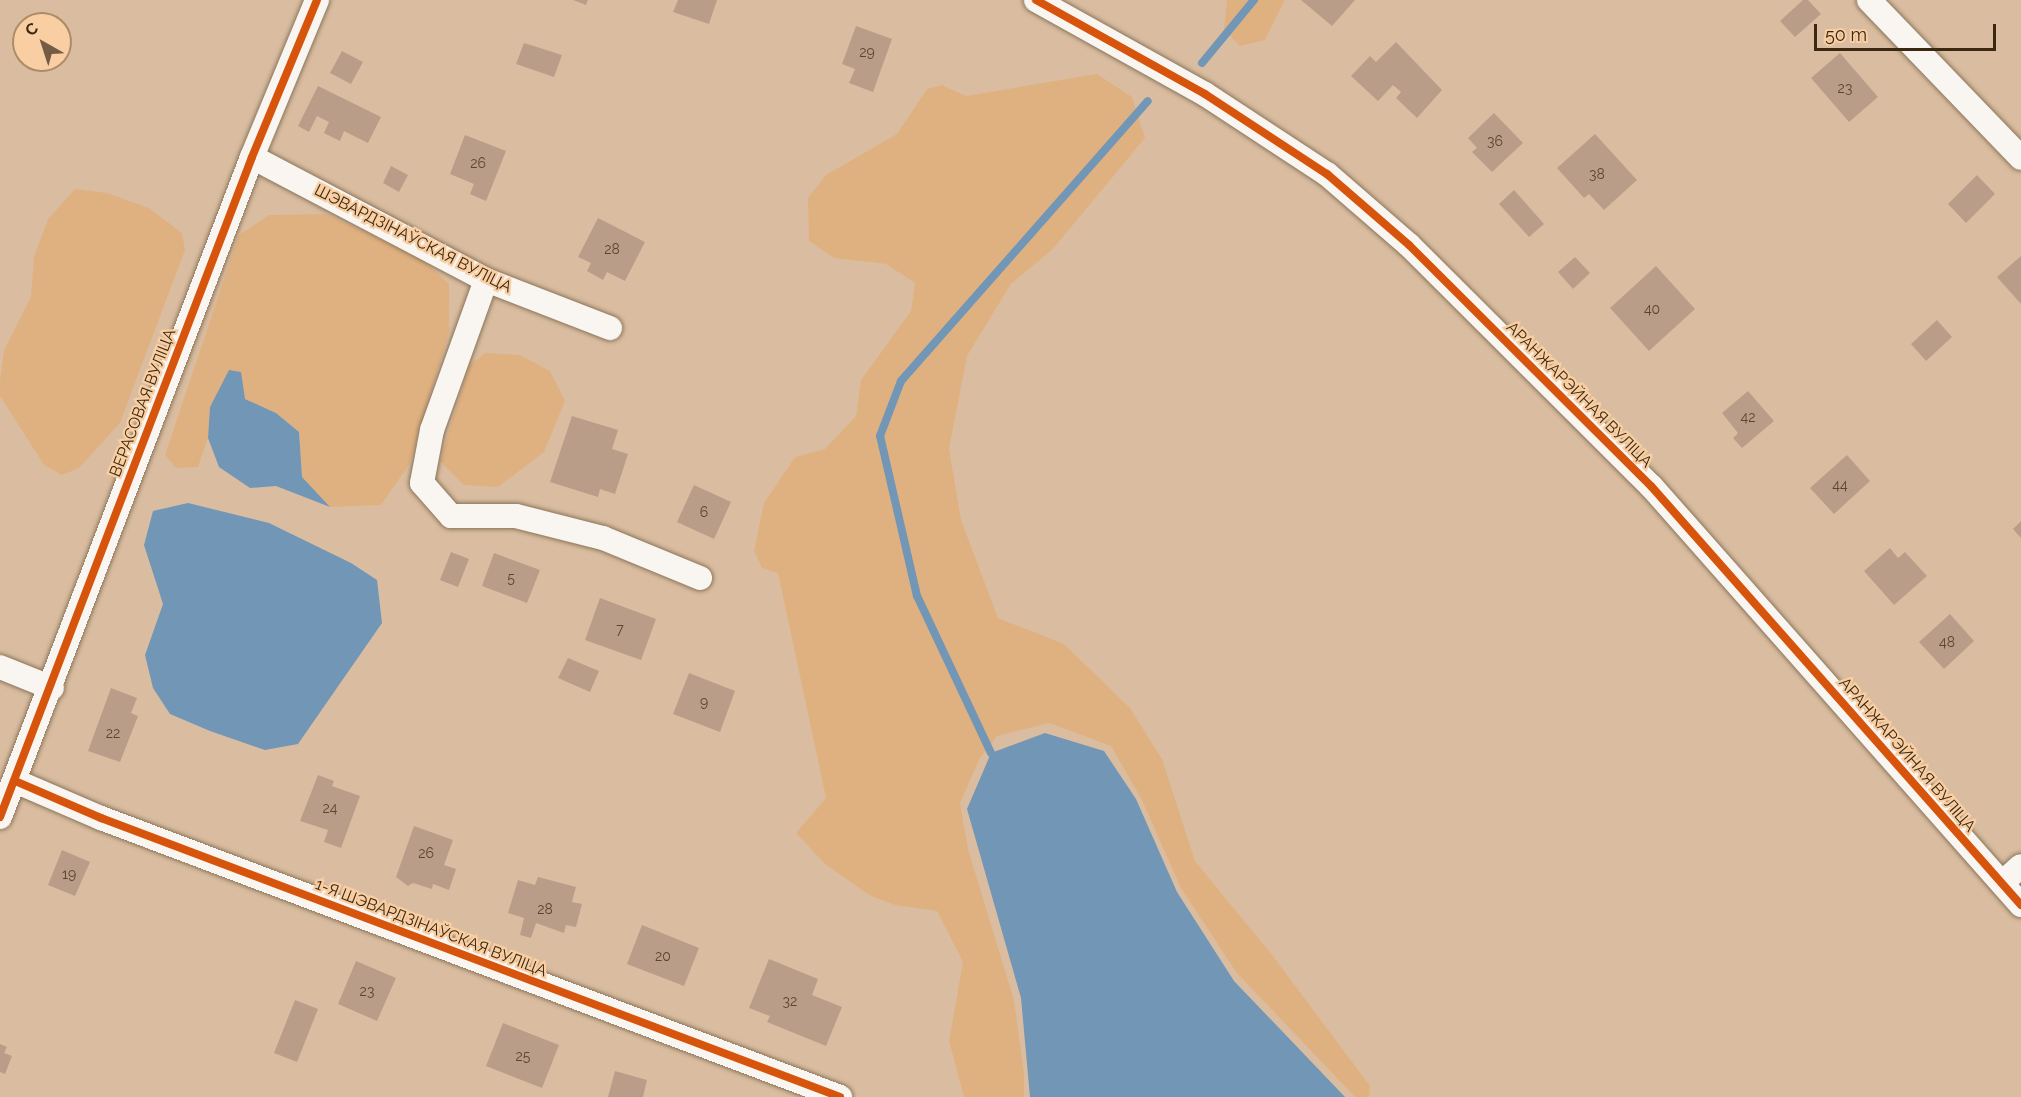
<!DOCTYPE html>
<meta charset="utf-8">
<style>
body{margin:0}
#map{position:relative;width:2021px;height:1097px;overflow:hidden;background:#dabda0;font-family:Raleway,sans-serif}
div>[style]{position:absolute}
.green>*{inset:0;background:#e0b180}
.water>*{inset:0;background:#7196b6}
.stream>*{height:8px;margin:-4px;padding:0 4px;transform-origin:4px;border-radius:4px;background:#7196b6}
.building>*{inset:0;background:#b99d88}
.roads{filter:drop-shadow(0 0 2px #8b755b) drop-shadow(0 0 2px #8b755b)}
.minor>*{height:24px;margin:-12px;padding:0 12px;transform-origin:12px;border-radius:12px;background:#f9f5f1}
.cycleway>*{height:8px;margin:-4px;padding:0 4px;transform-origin:4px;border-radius:4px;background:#d7540c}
span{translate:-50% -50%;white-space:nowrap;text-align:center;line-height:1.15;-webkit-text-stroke:4.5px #f8cea2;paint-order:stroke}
.number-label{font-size:14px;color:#5b452f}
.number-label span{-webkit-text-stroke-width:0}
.street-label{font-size:16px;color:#3c2811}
.north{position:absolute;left:12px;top:12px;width:60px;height:60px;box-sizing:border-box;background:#f8cea2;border:2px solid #ad8c68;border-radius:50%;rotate:321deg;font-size:16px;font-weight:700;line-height:24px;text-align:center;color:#3c2811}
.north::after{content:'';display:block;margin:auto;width:21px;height:27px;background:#735c43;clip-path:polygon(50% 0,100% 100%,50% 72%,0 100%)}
.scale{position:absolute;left:1814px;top:24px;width:182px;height:27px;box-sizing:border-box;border:3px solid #3c2811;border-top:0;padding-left:8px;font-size:18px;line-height:21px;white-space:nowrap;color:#3c2811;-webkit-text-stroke:4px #f8cea2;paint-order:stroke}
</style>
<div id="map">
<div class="green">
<i style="clip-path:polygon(1227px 0,1285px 0,1265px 40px,1240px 46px,1224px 30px)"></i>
<i style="clip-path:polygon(1097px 74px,1132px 97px,1145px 138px,1052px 250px,1011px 284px,967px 356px,949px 449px,961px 520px,998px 618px,1064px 644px,1130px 708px,1162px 759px,1195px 861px,1273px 956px,1370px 1086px,1369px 1097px,1355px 1097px,1236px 972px,1181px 888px,1142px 800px,1111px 746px,1049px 723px,997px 736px,980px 758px,960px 803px,968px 849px,1014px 1000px,1024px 1073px,1024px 1097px,964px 1097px,949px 1041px,963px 962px,937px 911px,895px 905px,869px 895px,825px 864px,796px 833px,826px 798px,778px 573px,762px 568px,754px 551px,764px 503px,795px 457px,825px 449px,856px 416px,861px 380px,911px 311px,915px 283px,886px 264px,834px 258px,809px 241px,808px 198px,826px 175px,897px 134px,927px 89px,942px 85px,966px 96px)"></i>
<i style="clip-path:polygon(75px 189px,107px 193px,149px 208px,182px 233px,185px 250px,120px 423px,79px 468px,62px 475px,44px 465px,0 396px,0 380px,4px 350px,31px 297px,34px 256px,48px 219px)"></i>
<i style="clip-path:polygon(326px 214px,421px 258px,449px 284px,449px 332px,409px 465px,381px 505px,330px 507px,302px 477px,299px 432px,276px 413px,245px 399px,210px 407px,208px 438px,198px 467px,176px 468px,165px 455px,239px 235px,269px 215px)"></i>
<i style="clip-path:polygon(485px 353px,520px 355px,550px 371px,565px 401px,544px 452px,498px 487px,464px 485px,440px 461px,469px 366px)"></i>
</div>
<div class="water">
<i style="clip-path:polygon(229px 370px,241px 372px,245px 399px,276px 413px,299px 432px,302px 477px,330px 507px,276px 486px,250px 488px,219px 467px,208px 438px,210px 407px)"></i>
<i style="clip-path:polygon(188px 503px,269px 523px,351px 563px,377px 580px,382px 623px,298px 744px,265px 750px,210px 731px,170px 714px,153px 688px,145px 655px,163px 604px,144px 545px,153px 511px)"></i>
<i style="clip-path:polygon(1045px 733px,1104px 751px,1136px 799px,1177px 892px,1234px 981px,1345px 1097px,1030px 1097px,1021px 998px,967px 809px,991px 753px)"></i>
</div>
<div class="stream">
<i style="left:1202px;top:63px;width:82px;rotate:-50.5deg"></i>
<i style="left:991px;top:753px;width:174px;rotate:-115.2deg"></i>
<i style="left:917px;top:596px;width:164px;rotate:-103deg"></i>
<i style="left:880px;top:436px;width:59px;rotate:-69.1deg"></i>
<i style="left:901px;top:381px;width:373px;rotate:-48.6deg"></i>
</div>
<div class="building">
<i style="clip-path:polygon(573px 0,588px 0,586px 5px)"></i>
<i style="clip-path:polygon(678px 0,717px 0,709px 24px,673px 12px)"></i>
<i style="clip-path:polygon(1301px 0,1355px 0,1332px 26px)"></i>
<i style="clip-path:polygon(1803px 0,1808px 0,1821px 14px,1795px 37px,1780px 21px)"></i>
<i style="clip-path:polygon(856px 26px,892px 39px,873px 92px,849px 83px,855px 69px,842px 64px)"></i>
<i style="clip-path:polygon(1396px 42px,1442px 90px,1417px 118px,1396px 98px,1401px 92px,1393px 85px,1378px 101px,1351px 76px,1370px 56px,1376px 62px)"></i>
<i style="clip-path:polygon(524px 43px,562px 55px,554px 77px,516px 64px)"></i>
<i style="clip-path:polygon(342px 51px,363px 62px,351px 84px,330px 73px)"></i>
<i style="clip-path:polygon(1840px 53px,1878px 97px,1849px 122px,1811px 78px)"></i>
<i style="clip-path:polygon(318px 86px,381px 117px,368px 143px,344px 131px,340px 141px,324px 133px,329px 122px,317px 116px,309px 132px,298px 126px)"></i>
<i style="clip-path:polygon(1494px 113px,1523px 143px,1492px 172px,1472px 152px,1477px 148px,1468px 138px)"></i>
<i style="clip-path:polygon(1595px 134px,1637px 180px,1604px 210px,1589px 194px,1584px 198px,1557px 168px)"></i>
<i style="clip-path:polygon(465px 135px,506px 151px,486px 201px,470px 194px,474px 184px,450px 174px)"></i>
<i style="clip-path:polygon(391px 166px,408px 175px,399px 192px,383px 183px)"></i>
<i style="clip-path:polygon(1977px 175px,1995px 194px,1966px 223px,1948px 204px)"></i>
<i style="clip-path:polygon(1514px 190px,1544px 224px,1529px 237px,1499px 204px)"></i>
<i style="clip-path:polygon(598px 218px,645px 242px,625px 281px,607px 272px,603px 280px,587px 271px,591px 263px,578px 257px)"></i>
<i style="clip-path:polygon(2021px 256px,2021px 304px,1997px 277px)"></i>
<i style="clip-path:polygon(1575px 257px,1590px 273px,1573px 289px,1558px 272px)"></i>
<i style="clip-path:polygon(1656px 266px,1695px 309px,1649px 351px,1610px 308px)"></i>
<i style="clip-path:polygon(1937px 320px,1952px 337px,1926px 361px,1911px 344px)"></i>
<i style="clip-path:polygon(1748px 391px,1774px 421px,1742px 448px,1733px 438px,1738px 433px,1722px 413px)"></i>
<i style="clip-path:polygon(572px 416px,618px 430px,612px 449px,628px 454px,615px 494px,600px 489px,598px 497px,550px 482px)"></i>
<i style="clip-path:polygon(1847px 455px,1870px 481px,1834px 514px,1810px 488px)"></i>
<i style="clip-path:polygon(694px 485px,731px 502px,714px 539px,677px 522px)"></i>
<i style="clip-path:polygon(2021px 521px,2021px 538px,2013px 529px)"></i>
<i style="clip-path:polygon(1890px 548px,1898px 558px,1905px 552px,1927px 576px,1894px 605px,1864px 571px)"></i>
<i style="clip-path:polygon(451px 552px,469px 559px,458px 587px,440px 580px)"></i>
<i style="clip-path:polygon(494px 553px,540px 570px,527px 603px,482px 586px)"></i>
<i style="clip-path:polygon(600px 598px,656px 619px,641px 660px,585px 640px)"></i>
<i style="clip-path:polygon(1950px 614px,1974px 641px,1944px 669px,1919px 642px)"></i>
<i style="clip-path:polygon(568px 658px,599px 671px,590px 692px,558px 678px)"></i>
<i style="clip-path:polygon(689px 673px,735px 691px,720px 732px,673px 714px)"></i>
<i style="clip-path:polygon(111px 688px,137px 698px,131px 713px,138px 716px,120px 762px,88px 751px)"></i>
<i style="clip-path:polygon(318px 775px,334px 781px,332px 786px,360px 796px,341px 848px,324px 842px,328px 830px,300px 821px)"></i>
<i style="clip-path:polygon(414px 826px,453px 840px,444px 865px,456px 869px,449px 890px,433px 884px,432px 889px,413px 883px,408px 886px,396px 877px)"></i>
<i style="clip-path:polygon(62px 850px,90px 862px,75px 896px,48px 885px)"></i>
<i style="clip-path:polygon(538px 877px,576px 887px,572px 902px,582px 904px,576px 927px,566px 925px,564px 933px,536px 923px,531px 938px,520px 935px,524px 918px,508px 913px,518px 880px,535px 885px)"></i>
<i style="clip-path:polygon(642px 925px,699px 948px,684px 986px,627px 964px)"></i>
<i style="clip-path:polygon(769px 959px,818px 979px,812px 995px,842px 1007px,826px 1046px,767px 1022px,770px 1016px,749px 1008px)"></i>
<i style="clip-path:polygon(356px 961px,396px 978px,377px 1021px,338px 1004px)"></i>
<i style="clip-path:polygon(295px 1000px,318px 1009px,297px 1062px,274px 1053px)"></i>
<i style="clip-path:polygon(503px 1023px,559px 1045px,542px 1088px,486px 1066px)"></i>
<i style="clip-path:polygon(0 1044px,7px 1047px,4px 1053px,12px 1056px,5px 1074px,0 1072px)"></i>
<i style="clip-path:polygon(615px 1071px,647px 1080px,643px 1097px,608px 1097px)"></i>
</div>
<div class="roads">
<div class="minor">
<i style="left:1036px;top:0;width:193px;rotate:29.1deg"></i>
<i style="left:1205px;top:94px;width:146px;rotate:33.3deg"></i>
<i style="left:1327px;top:174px;width:108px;rotate:40.9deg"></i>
<i style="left:1409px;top:245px;width:342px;rotate:44.9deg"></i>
<i style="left:1651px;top:486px;width:559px;rotate:48.55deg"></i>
<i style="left:1869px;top:0;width:219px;rotate:46.1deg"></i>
<i style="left:252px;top:157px;width:264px;rotate:27.7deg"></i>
<i style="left:486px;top:280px;width:133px;rotate:21.2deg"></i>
<i style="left:486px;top:280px;width:159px;rotate:109.8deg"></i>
<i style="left:432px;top:430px;width:54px;rotate:100.7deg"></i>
<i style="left:422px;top:483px;width:44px;rotate:48.7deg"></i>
<i style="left:451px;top:516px;width:65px"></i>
<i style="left:516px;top:516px;width:90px;rotate:14.2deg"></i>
<i style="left:603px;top:538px;width:105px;rotate:22.4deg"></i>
<i style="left:0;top:667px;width:56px;rotate:22deg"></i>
<i style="left:15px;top:781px;width:94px;rotate:23.3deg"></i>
<i style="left:101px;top:818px;width:790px;rotate:20.68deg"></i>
<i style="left:0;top:817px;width:706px;rotate:-69.1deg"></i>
<i style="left:252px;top:157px;width:170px;rotate:-67.5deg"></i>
<i style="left:2002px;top:883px;width:25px;rotate:-42deg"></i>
</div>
</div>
<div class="cycleway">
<i style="left:1036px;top:0;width:193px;rotate:29.1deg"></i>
<i style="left:1205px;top:94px;width:146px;rotate:33.3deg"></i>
<i style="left:1327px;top:174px;width:108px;rotate:40.9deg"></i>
<i style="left:1409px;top:245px;width:342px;rotate:44.9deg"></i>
<i style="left:1651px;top:486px;width:559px;rotate:48.55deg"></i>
<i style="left:15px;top:781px;width:94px;rotate:23.3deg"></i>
<i style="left:101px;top:818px;width:790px;rotate:20.68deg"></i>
<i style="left:0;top:817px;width:706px;rotate:-69.1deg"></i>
<i style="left:252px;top:157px;width:170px;rotate:-67.5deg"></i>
</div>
<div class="number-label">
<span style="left:867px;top:52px">29</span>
<span style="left:1845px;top:88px">23</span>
<span style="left:1495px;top:141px">36</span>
<span style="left:478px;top:163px">26</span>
<span style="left:1597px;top:174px">38</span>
<span style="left:612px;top:249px">28</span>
<span style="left:1652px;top:309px">40</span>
<span style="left:1748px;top:417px">42</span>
<span style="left:1840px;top:485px">44</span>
<span style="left:704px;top:512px">6</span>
<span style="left:511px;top:578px">5</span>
<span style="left:620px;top:629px">7</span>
<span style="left:1947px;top:642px">48</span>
<span style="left:704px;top:702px">9</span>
<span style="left:113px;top:733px">22</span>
<span style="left:330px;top:808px">24</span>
<span style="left:426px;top:853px">26</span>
<span style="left:69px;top:874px">19</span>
<span style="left:545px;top:909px">28</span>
<span style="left:663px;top:956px">20</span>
<span style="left:367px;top:991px">23</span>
<span style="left:790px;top:1001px">32</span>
<span style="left:523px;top:1056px">25</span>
</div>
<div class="street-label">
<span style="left:413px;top:239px;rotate:27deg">ШЭВАРДЗІНАЎСКАЯ ВУЛІЦА</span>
<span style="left:1579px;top:395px;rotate:45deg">АРАНЖАРЭЙНАЯ ВУЛІЦА</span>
<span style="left:143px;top:403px;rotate:-69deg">ВЕРАСОВАЯ ВУЛІЦА</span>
<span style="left:1907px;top:755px;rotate:49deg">АРАНЖАРЭЙНАЯ ВУЛІЦА</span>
<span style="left:431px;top:928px;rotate:21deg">1-Я ШЭВАРДЗІНАЎСКАЯ ВУЛІЦА</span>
</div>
<div class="north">С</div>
<div class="scale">50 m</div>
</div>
